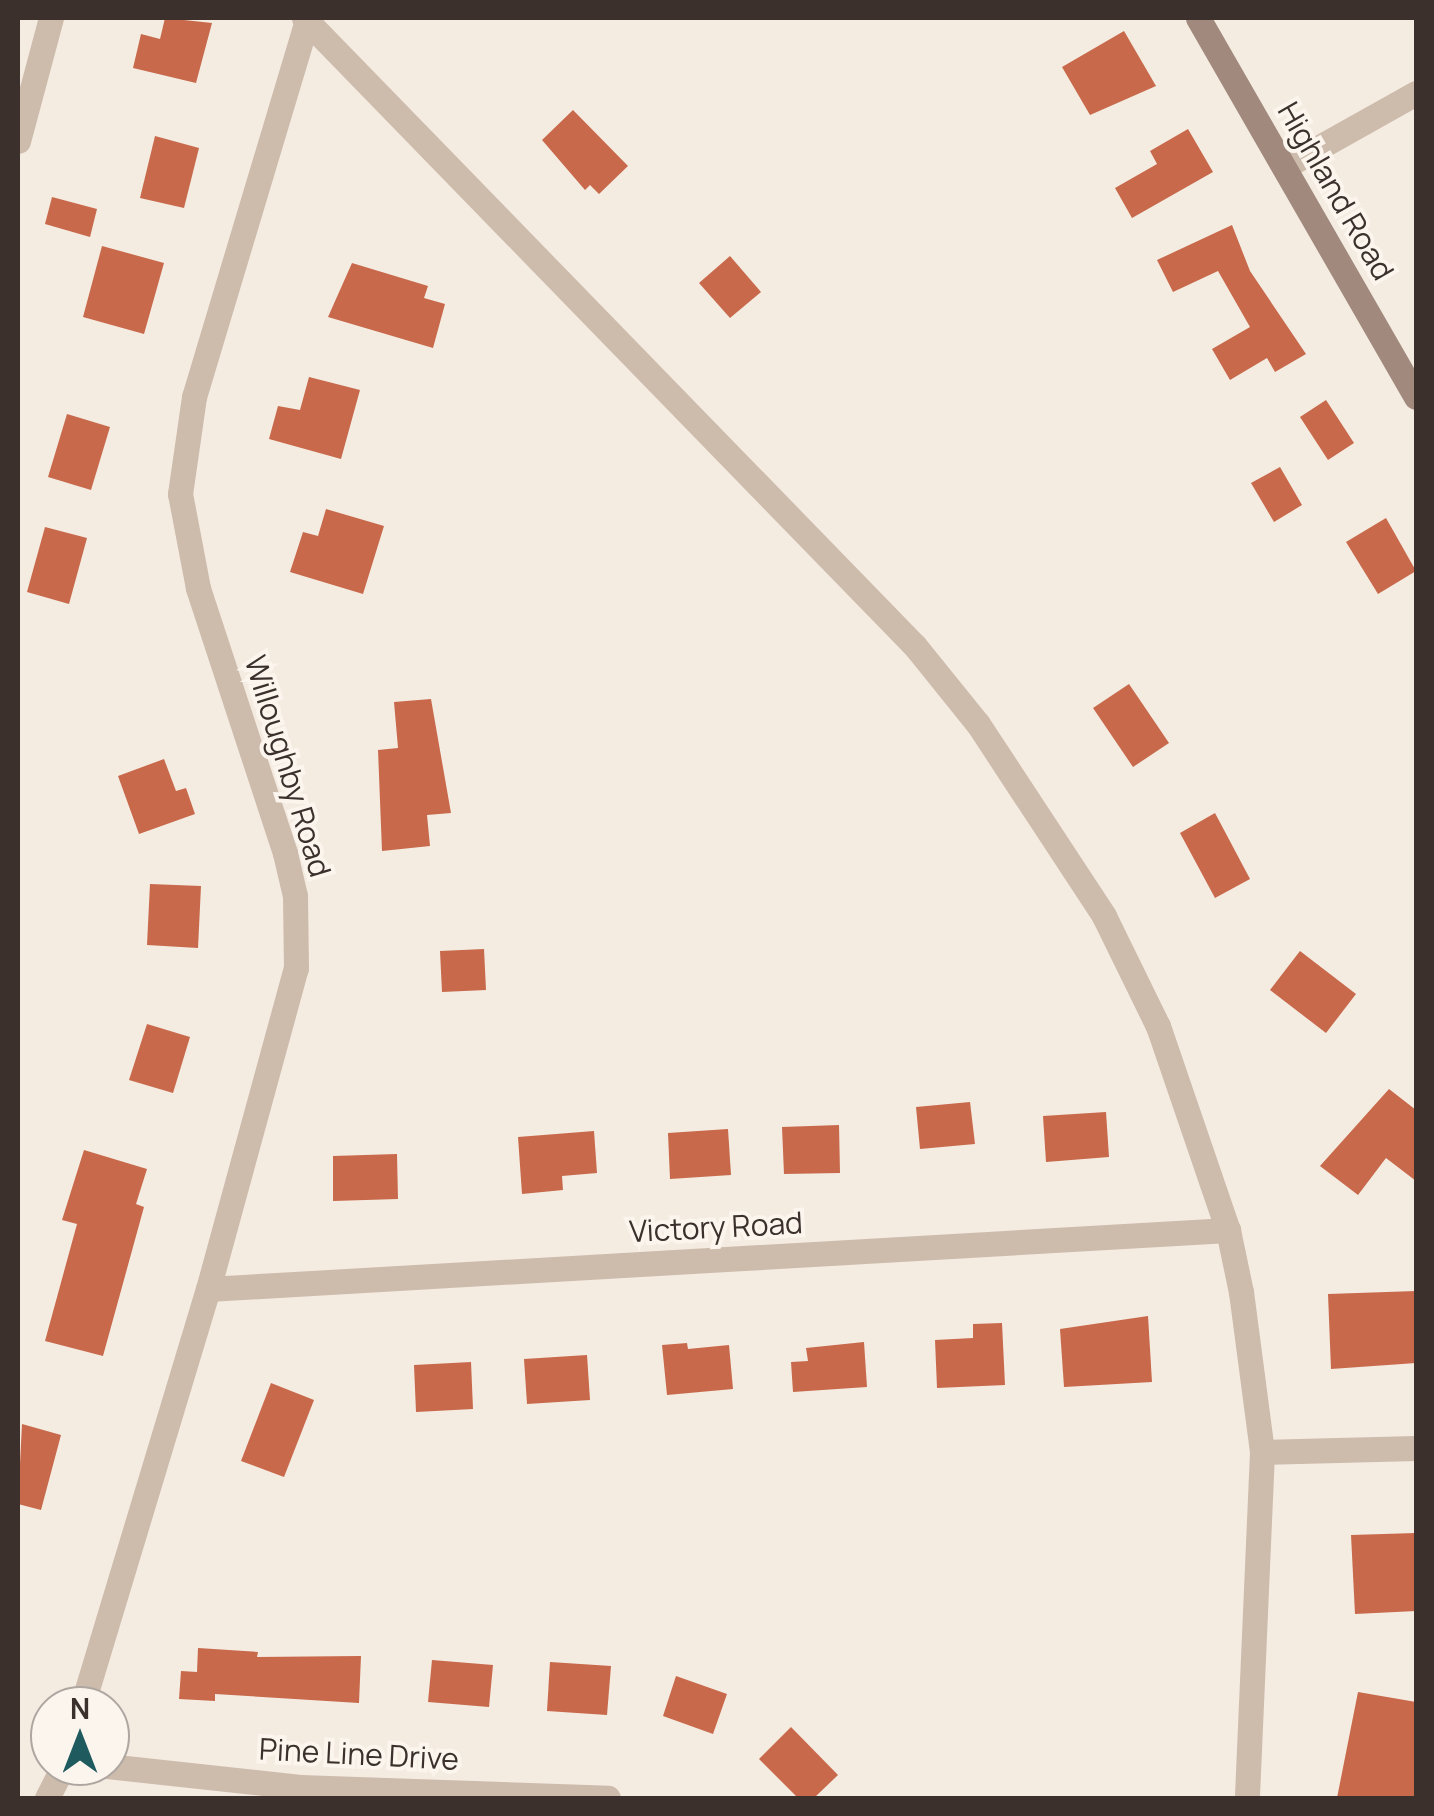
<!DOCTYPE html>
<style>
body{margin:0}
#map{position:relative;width:1434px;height:1816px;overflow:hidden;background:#f4ebe1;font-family:Manrope,sans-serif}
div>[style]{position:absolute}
.building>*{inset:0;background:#c8694b}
.street>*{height:25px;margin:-12.5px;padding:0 12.5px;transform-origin:12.5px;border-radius:12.5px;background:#cdbbac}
.secondary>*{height:25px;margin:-12.5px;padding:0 12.5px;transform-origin:12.5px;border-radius:12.5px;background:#a18a7d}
span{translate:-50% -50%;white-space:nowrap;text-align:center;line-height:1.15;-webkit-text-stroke:8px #fbf5ee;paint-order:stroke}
.street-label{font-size:30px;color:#3b302b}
.frame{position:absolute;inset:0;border:20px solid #3b302b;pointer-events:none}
.north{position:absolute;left:30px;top:1686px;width:100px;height:100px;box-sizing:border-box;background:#fbf5ee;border:2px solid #aea6a0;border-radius:50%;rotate:0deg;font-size:28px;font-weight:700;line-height:40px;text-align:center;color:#3b302b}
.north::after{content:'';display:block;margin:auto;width:35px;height:45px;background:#1f5a5e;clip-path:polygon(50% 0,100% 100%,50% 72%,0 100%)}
</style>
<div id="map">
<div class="building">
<i style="clip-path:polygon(165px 18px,212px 23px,196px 83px,133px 68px,141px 34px,160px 39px)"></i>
<i style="clip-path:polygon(1124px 31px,1156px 86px,1090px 115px,1062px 67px)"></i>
<i style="clip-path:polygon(573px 110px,628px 166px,599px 194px,590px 185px,585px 190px,542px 140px)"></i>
<i style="clip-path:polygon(1188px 129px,1213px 172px,1132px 218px,1115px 188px,1157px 164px,1150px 151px)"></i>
<i style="clip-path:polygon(155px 136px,199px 148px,184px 208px,140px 198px)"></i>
<i style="clip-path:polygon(52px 197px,97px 209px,90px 237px,45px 224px)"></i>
<i style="clip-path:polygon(1232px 225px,1250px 271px,1306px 354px,1275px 372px,1267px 358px,1230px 380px,1212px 349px,1250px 327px,1218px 271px,1173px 292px,1157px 260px)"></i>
<i style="clip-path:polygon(102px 246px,164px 263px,144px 334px,83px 317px)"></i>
<i style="clip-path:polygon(730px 256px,761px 292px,730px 318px,699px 283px)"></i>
<i style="clip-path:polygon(352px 263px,428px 286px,424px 298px,445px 304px,433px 348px,328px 317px)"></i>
<i style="clip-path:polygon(309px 377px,360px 390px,341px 459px,269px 439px,278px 406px,300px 410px)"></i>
<i style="clip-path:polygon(1326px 400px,1354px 443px,1328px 460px,1300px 417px)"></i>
<i style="clip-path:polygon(67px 414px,110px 427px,91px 490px,48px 477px)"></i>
<i style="clip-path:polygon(1280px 467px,1302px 505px,1274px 522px,1251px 483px)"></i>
<i style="clip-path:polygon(326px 509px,384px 526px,363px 594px,290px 572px,303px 532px,318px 536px)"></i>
<i style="clip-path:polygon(1386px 518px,1416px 571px,1378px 594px,1346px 542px)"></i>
<i style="clip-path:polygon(45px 527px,87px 538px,69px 604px,27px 592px)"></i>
<i style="clip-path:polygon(1129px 684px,1169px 743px,1133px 767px,1093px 708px)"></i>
<i style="clip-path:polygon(431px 699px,451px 813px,427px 815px,430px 846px,382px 851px,378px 750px,398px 748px,394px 702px)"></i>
<i style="clip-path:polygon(164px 759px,176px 791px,186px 788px,195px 814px,139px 834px,118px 776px)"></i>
<i style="clip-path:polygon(1215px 813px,1250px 879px,1215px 898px,1180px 833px)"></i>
<i style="clip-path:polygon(150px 884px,201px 886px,198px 948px,147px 945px)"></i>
<i style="clip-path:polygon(484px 949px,486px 990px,442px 992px,440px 951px)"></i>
<i style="clip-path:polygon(1300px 951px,1356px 994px,1326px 1033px,1270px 990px)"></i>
<i style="clip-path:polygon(147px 1024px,190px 1037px,173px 1093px,129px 1080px)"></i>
<i style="clip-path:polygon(1389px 1089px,1416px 1110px,1416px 1181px,1386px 1158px,1358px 1195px,1320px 1166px)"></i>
<i style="clip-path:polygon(970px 1102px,975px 1144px,920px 1149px,916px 1107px)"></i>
<i style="clip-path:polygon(1106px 1112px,1109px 1157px,1046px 1162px,1043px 1116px)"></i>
<i style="clip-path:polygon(839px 1125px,840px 1173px,784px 1174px,782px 1127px)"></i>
<i style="clip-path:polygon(728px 1129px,731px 1175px,670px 1179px,668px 1133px)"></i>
<i style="clip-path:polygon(594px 1131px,597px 1173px,562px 1176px,563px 1190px,522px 1194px,518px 1137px)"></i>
<i style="clip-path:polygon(84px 1150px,147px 1169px,136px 1204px,144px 1207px,103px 1356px,45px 1341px,77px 1224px,62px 1220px)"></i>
<i style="clip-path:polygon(397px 1154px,398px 1199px,333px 1201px,333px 1156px)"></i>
<i style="clip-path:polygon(1416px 1291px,1416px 1363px,1331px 1369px,1328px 1294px)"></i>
<i style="clip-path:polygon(1148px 1316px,1152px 1382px,1064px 1387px,1060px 1329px)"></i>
<i style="clip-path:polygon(1002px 1323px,1005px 1385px,937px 1388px,935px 1340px,973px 1338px,973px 1324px)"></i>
<i style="clip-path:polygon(864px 1342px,867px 1387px,793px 1392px,791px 1362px,808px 1361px,806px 1348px)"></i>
<i style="clip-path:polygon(687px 1343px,688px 1349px,729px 1345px,733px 1389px,667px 1395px,662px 1345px)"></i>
<i style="clip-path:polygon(587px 1355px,590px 1400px,527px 1404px,524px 1359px)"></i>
<i style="clip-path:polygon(471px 1362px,473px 1409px,416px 1412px,414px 1365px)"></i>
<i style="clip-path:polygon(271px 1383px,314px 1400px,284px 1477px,241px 1461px)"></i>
<i style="clip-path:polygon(22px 1424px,61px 1435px,41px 1510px,18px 1504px)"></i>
<i style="clip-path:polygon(1416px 1533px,1416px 1611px,1355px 1614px,1351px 1535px)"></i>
<i style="clip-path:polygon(198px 1648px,258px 1652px,257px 1657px,361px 1656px,359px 1703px,215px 1694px,215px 1701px,179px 1699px,181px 1671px,197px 1672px)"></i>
<i style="clip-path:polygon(432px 1660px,493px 1665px,489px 1707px,428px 1702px)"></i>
<i style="clip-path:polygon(550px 1662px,611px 1666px,607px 1715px,547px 1711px)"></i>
<i style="clip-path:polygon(676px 1676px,727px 1694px,713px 1734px,663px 1716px)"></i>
<i style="clip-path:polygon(1358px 1692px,1416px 1702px,1416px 1798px,1337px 1798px)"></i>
<i style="clip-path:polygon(791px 1727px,838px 1775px,814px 1798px,798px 1798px,759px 1759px)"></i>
</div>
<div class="street">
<i style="left:304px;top:18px;width:876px;rotate:45.79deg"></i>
<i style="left:915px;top:646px;width:100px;rotate:51.1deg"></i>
<i style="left:978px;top:724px;width:230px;rotate:56.7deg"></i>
<i style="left:1104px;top:916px;width:123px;rotate:63.9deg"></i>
<i style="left:1158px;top:1026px;width:216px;rotate:71.1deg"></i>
<i style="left:1228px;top:1230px;width:63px;rotate:78.2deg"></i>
<i style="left:1241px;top:1292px;width:161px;rotate:82.5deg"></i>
<i style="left:1262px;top:1452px;width:346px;rotate:92.5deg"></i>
<i style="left:18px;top:141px;width:127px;rotate:-75deg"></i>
<i style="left:1284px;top:167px;width:151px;rotate:-29.3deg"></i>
<i style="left:208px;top:1289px;width:1022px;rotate:-3.31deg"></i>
<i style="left:1262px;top:1452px;width:154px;rotate:-1.5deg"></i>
<i style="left:82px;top:1706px;width:436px;rotate:-73.2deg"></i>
<i style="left:208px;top:1289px;width:333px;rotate:-74.7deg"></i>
<i style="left:296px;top:968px;width:72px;rotate:-90.8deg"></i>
<i style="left:295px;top:896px;width:44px;rotate:-103.1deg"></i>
<i style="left:285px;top:853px;width:279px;rotate:-108.2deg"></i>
<i style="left:198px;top:588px;width:96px;rotate:-100.8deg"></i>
<i style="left:180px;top:494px;width:98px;rotate:-81.8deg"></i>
<i style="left:194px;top:397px;width:396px;rotate:-73.3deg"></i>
<i style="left:107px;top:1766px;width:194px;rotate:6.2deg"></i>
<i style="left:300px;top:1787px;width:308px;rotate:2deg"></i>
<i style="left:47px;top:1798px;width:36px;rotate:-63deg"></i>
</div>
<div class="secondary">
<i style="left:1198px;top:18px;width:437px;rotate:60.1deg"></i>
</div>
<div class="street-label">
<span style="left:1336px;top:191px;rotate:60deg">Highland Road</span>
<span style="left:288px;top:766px;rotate:73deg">Willoughby Road</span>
<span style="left:716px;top:1227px;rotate:-3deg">Victory Road</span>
<span style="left:359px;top:1754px;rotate:3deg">Pine Line Drive</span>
</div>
<div class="frame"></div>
<div class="north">N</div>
</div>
